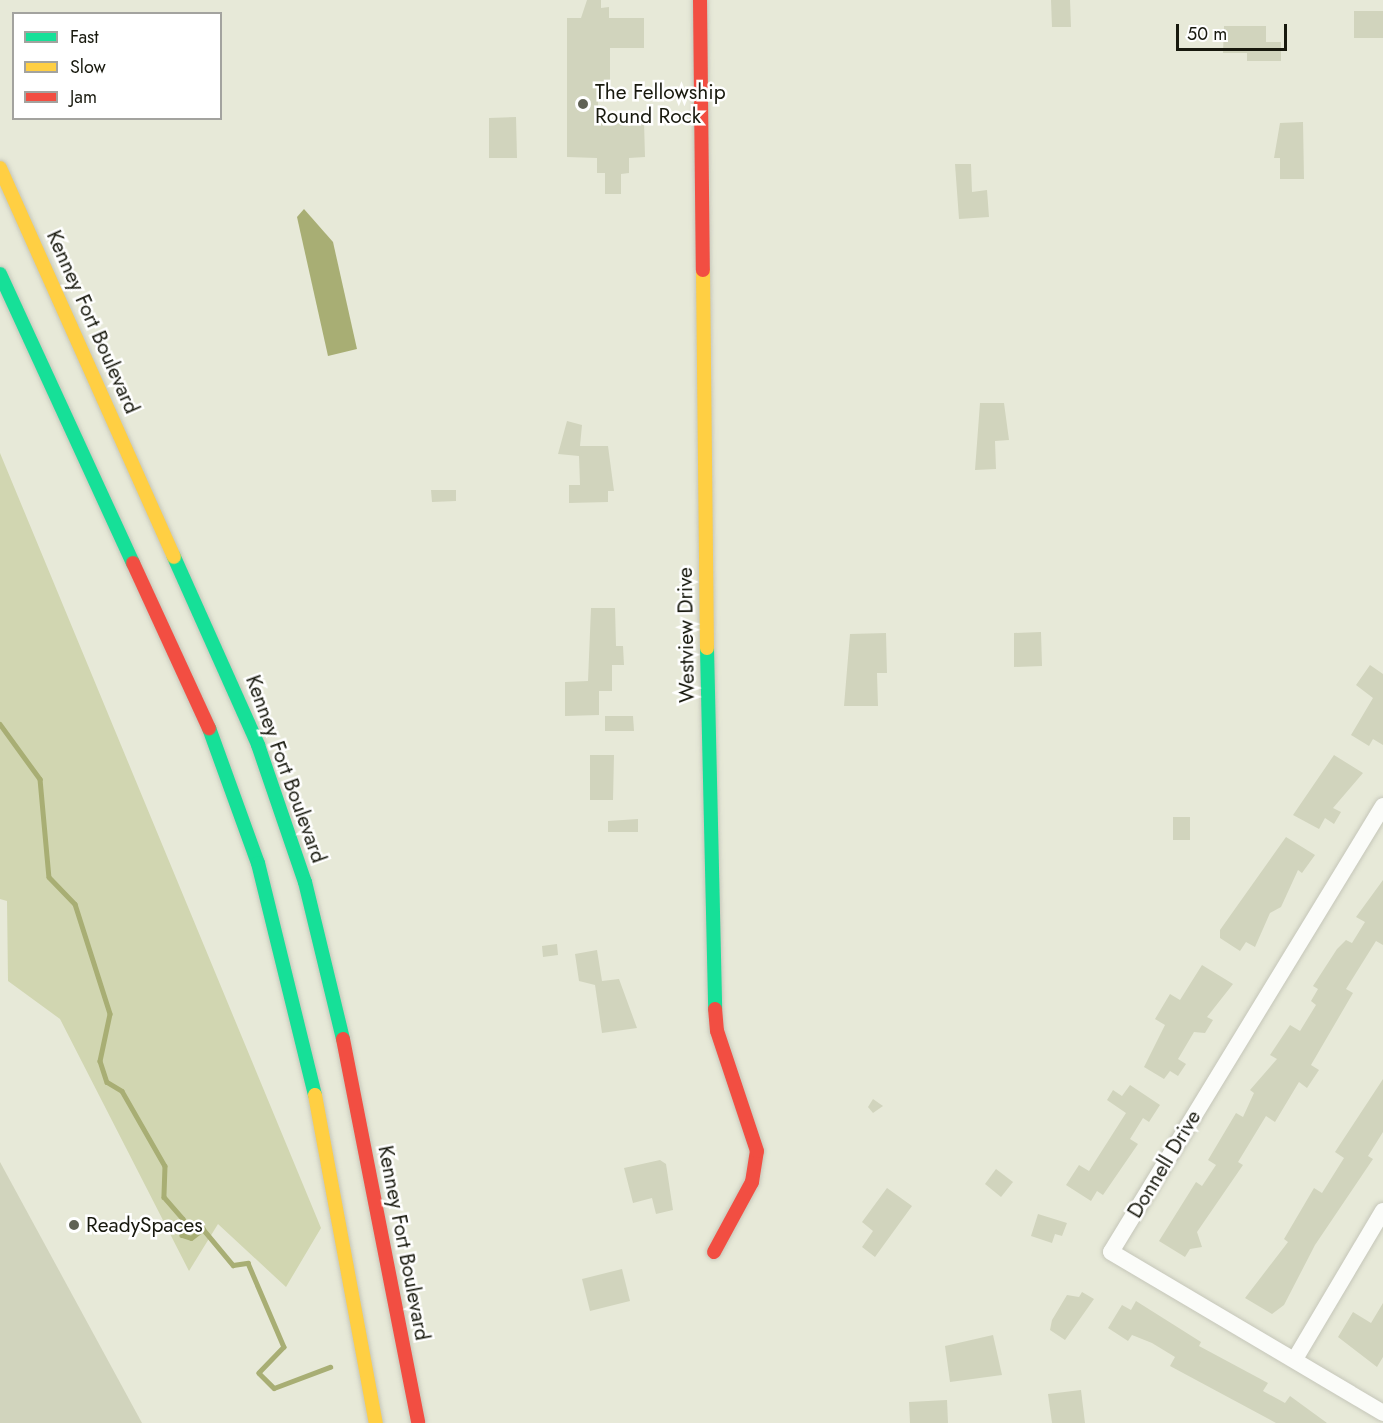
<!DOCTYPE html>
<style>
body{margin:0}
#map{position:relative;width:1383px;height:1423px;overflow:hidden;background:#e7e9d8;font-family:Jost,sans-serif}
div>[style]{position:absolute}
.green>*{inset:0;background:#d1d6b1}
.water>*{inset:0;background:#a8ae74}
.stream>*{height:4.5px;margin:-2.25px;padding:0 2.25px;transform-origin:2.25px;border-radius:2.25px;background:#a8ae74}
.building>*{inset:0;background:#d1d4bd}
.roads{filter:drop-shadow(0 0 2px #c5c6b9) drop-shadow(0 0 2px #c5c6b9)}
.street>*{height:16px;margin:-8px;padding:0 8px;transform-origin:8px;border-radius:8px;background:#fbfcf9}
.fast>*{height:14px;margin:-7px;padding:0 7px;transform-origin:7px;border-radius:7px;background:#16e098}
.slow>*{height:14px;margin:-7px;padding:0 7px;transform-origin:7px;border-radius:7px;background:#ffcf43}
.jam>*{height:14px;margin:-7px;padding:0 7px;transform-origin:7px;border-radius:7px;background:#f24e42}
.dots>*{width:16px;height:16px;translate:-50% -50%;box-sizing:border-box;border:3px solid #fff;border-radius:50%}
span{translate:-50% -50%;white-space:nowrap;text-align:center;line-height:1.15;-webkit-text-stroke:5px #fff;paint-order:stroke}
.poi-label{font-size:21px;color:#18190e}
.left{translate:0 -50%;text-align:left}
.street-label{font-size:21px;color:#18190e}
.legend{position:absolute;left:12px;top:12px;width:210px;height:108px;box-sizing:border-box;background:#fff;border:2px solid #a3a39f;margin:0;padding:8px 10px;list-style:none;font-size:18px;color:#18190e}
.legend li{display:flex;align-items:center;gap:12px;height:30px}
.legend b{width:30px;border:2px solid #a3a39f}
.scale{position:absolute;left:1176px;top:24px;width:111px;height:27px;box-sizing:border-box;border:3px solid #18190e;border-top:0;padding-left:8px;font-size:18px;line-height:21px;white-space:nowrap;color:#18190e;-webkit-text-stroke:4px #fff;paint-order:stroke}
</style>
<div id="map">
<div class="green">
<i style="clip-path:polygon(0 453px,321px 1228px,286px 1287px,218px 1224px,189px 1271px,60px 1019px,8px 981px,7px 901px,0 899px)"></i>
</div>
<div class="water">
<i style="clip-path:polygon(304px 209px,333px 242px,357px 349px,328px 356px,297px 217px)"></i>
</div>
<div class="stream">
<i style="left:0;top:724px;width:68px;rotate:54deg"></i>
<i style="left:40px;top:779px;width:98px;rotate:84.8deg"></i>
<i style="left:49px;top:877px;width:37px;rotate:46deg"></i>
<i style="left:75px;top:904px;width:115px;rotate:72.3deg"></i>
<i style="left:110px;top:1014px;width:48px;rotate:102deg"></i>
<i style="left:100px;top:1061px;width:22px;rotate:72deg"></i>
<i style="left:107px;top:1082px;width:17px;rotate:31deg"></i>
<i style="left:122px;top:1091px;width:86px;rotate:60.2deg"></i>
<i style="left:165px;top:1166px;width:31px;rotate:92deg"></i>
<i style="left:164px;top:1197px;width:29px;rotate:49deg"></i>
<i style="left:183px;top:1219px;width:16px;rotate:94deg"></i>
<i style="left:182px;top:1235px;width:9px;rotate:18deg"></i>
<i style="left:191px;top:1238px;width:15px;rotate:-37deg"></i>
<i style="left:203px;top:1229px;width:47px;rotate:50.2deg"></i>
<i style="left:233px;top:1265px;width:15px;rotate:-8deg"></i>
<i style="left:248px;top:1263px;width:91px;rotate:66.8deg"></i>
<i style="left:284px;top:1347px;width:36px;rotate:134deg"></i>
<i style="left:259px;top:1373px;width:21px;rotate:45deg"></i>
<i style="left:274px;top:1388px;width:60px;rotate:-20.6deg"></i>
</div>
<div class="building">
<i style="clip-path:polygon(587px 0,601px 0,601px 8px,609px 7px,609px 18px,644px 18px,644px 48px,610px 48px,610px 87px,598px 87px,598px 121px,644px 121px,645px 157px,629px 158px,629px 173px,621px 174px,621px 194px,605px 194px,605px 173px,597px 173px,597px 158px,567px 157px,567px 18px,581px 18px)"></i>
<i style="clip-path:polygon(1051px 0,1070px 0,1071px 27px,1052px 27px)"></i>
<i style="clip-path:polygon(1354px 11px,1383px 11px,1383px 38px,1354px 38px)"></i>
<i style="clip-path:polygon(1224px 26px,1266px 26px,1266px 42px,1281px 42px,1281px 61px,1247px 61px,1247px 53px,1223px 53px)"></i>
<i style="clip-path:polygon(516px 117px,517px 158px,489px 158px,489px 118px)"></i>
<i style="clip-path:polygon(1303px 122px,1304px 179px,1280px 179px,1280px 158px,1274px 158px,1280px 123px)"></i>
<i style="clip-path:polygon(955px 164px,971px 164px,972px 192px,987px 190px,989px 217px,959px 219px)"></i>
<i style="clip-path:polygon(980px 403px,1004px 403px,1009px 440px,995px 441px,996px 469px,975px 470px)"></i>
<i style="clip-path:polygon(567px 421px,582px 425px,580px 446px,608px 446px,614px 491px,608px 491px,608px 502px,569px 503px,569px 485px,580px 485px,579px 456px,558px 454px)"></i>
<i style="clip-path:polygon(431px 490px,456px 490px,456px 501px,432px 502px)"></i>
<i style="clip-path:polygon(591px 608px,615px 608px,616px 646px,623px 646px,624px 665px,612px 665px,612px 691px,599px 691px,599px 715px,565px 716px,565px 682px,588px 681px)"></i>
<i style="clip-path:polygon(1041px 632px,1042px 666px,1014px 667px,1014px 633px)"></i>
<i style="clip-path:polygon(886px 633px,887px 673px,877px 673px,878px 706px,844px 706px,850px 634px)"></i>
<i style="clip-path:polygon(1370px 665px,1383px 674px,1383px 745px,1373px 739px,1369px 746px,1351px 735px,1373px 698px,1356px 685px)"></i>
<i style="clip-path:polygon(605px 716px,633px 716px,634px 731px,605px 731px)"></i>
<i style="clip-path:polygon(590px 755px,614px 755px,613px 800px,590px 800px)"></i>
<i style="clip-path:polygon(1334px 755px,1363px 773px,1333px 808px,1341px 812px,1334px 824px,1325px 818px,1319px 829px,1293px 815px)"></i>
<i style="clip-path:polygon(1173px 817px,1190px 817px,1190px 840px,1173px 840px)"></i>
<i style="clip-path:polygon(638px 819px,638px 832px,608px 832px,608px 821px)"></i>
<i style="clip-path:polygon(1286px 837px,1315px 855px,1302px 873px,1298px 870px,1281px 907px,1270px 913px,1255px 947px,1246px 942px,1240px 951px,1220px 938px,1220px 930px)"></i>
<i style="clip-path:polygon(1383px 880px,1383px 945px,1376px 941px,1346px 989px,1353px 993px,1311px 1065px,1319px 1070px,1307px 1088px,1299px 1082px,1275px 1122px,1266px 1116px,1238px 1162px,1243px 1165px,1197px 1232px,1202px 1247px,1190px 1249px,1185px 1257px,1159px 1241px,1196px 1182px,1202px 1186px,1216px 1165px,1208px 1160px,1236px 1113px,1243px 1117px,1254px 1093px,1250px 1090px,1277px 1059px,1270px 1055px,1290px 1025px,1300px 1031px,1316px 1005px,1311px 1001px,1318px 989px,1313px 986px,1337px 949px,1346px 940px,1352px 943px,1365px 922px,1356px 917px)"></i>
<i style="clip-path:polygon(557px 944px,558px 955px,543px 957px,542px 946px)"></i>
<i style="clip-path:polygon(597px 950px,602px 981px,619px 979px,637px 1028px,602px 1033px,595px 985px,579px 981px,575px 954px)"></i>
<i style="clip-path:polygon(1202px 965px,1233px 984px,1207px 1017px,1213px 1020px,1205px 1033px,1194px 1032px,1178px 1059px,1186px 1064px,1178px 1076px,1170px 1071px,1164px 1079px,1144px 1067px,1165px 1025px,1155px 1019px,1170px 994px,1180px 1000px)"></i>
<i style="clip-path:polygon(1383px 1079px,1383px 1132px,1368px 1156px,1373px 1159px,1315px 1245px,1284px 1305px,1272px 1314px,1245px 1298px,1288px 1242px,1284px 1239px,1314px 1188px,1322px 1193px,1344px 1158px,1335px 1152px)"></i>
<i style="clip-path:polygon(1130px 1085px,1160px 1105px,1149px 1122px,1143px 1118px,1130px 1139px,1138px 1144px,1103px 1195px,1097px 1191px,1091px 1201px,1066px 1185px,1079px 1165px,1089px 1171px,1126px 1113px,1107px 1100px,1113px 1090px,1122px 1096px)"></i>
<i style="clip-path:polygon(873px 1099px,883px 1106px,873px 1113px,868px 1107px)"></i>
<i style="clip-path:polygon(660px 1160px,666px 1164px,673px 1210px,656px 1214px,652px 1198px,633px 1203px,624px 1168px)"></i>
<i style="clip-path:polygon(0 1162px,142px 1423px,0 1423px)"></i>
<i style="clip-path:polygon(996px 1169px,1013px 1182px,1001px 1197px,985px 1184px)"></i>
<i style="clip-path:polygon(887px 1188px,912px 1206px,875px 1257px,862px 1247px,873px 1231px,862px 1222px)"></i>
<i style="clip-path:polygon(1038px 1214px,1067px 1223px,1062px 1236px,1055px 1234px,1052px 1243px,1031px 1236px)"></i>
<i style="clip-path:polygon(622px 1269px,630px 1301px,590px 1311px,582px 1279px)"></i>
<i style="clip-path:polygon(1082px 1292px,1094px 1299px,1065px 1340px,1050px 1330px,1052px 1320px,1067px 1295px,1079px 1297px)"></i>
<i style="clip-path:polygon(1136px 1301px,1201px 1342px,1199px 1346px,1268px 1383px,1263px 1391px,1285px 1403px,1290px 1396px,1327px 1423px,1276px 1423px,1170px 1366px,1175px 1357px,1152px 1343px,1132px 1335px,1128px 1341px,1108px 1328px,1122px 1305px,1131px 1310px)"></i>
<i style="clip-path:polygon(1383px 1303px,1383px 1357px,1377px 1367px,1338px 1337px,1353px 1312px,1371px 1323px)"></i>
<i style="clip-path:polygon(993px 1335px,1002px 1375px,950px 1382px,945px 1346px)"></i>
<i style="clip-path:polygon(1081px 1390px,1085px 1423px,1052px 1423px,1048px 1394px)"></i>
<i style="clip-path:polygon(947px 1400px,948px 1423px,910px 1423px,909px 1402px)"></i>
</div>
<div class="roads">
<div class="street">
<i style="left:1383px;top:806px;width:522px;rotate:121.38deg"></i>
<i style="left:1111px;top:1252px;width:316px;rotate:30.6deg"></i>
<i style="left:1295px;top:1359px;width:172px;rotate:-59.3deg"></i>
</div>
<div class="fast">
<i style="left:0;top:274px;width:318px;rotate:65.3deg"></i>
<i style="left:174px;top:557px;width:206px;rotate:65.9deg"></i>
<i style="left:258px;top:745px;width:145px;rotate:71.1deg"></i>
<i style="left:305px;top:882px;width:162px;rotate:76.4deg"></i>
<i style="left:707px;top:648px;width:361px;rotate:88.7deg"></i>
<i style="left:209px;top:728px;width:144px;rotate:70.1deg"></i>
<i style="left:258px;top:863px;width:239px;rotate:76.2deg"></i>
</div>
<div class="slow">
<i style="left:0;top:168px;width:426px;rotate:65.9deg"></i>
<i style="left:703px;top:270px;width:378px;rotate:89.4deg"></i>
<i style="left:315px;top:1095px;width:334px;rotate:79.5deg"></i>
</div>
<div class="jam">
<i style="left:700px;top:0;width:270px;rotate:89.4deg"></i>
<i style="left:133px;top:563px;width:182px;rotate:65.3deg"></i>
<i style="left:343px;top:1039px;width:391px;rotate:78.9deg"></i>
<i style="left:714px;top:1252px;width:80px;rotate:-61.5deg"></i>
<i style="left:752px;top:1182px;width:31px;rotate:-81deg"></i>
<i style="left:757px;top:1151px;width:126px;rotate:-108.4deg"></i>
<i style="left:717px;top:1031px;width:22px;rotate:-95deg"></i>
</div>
</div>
<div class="dots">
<i style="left:583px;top:104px;background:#606255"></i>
<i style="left:74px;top:1225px;background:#606255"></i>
</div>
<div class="poi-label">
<span class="left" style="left:595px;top:104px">The Fellowship<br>Round Rock</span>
<span class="left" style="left:86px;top:1225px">ReadySpaces</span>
</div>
<div class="street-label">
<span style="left:93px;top:322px;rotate:66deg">Kenney Fort Boulevard</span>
<span style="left:686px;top:635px;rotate:-91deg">Westview Drive</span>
<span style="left:286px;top:769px;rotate:70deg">Kenney Fort Boulevard</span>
<span style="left:1164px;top:1164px;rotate:-59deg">Donnell Drive</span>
<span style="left:404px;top:1243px;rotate:79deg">Kenney Fort Boulevard</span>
</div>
<ul class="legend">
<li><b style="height:8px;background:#16e098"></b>Fast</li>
<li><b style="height:8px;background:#ffcf43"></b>Slow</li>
<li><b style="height:8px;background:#f24e42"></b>Jam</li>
</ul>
<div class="scale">50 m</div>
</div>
